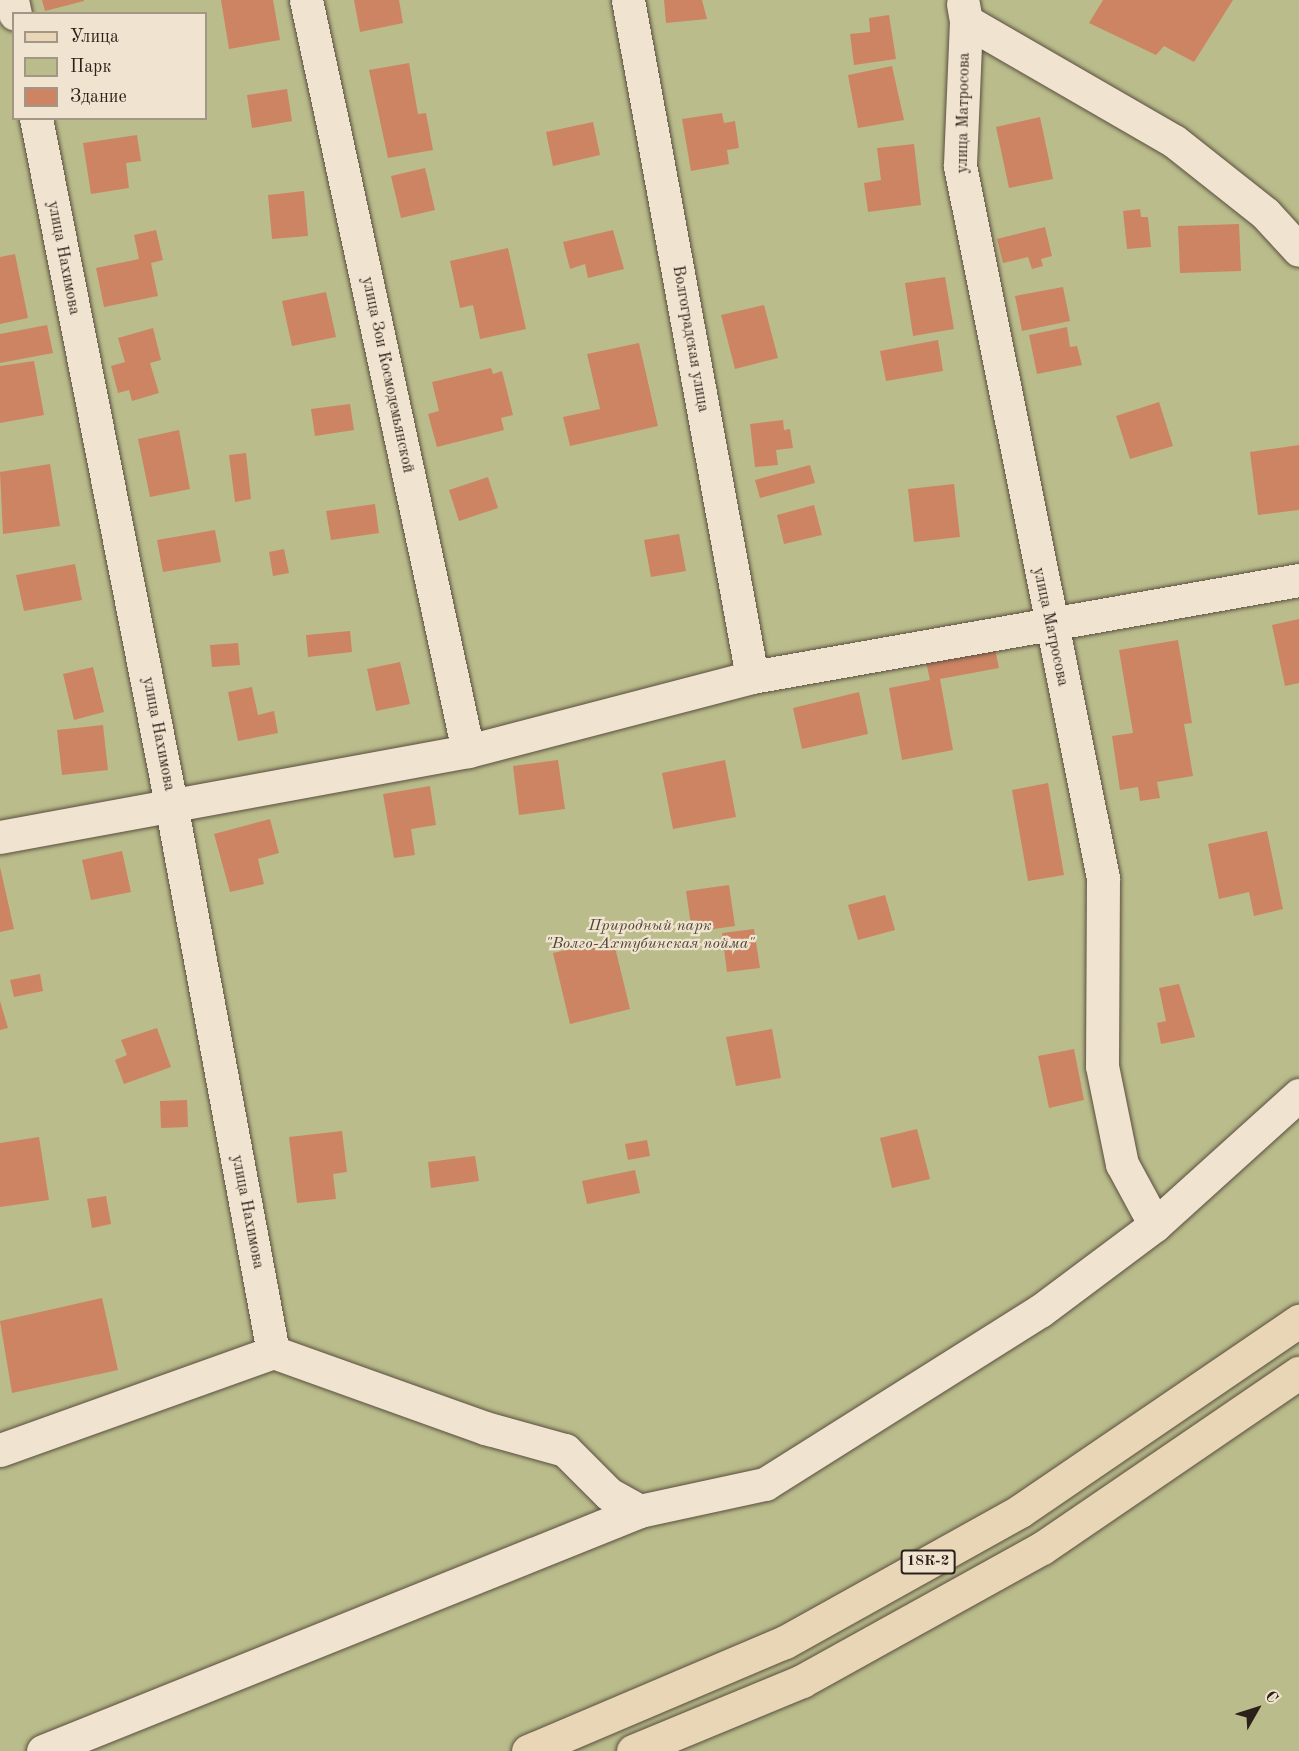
<!DOCTYPE html>
<meta charset="utf-8">
<style>
body{margin:0}
#map{position:relative;width:1299px;height:1751px;overflow:hidden;background:#e8d6b7;font-family:"Old Standard TT",serif}
div>[style]{position:absolute}
.green>*{inset:0;background:#babd8b}
.building>*{inset:0;background:#cd8462}
.roads{filter:drop-shadow(0 0 2px #5b4e41) drop-shadow(0 0 2px #5b4e41)}
.minor>*{height:33px;margin:-16.5px;padding:0 16.5px;transform-origin:16.5px;border-radius:16.5px;background:#f0e4d0}
.major>*{height:33px;margin:-16.5px;padding:0 16.5px;transform-origin:16.5px;border-radius:16.5px;background:#e8d6b7}
span{translate:-50% -50%;white-space:nowrap;text-align:center;line-height:1.15;-webkit-text-stroke:4.5px #f0e4d0;paint-order:stroke}
.shield-label span{padding:2px 4px;background:#f0e4d0;border:2px solid;border-radius:4px;-webkit-text-stroke-width:0}
.shield-label{font-size:15px;color:#2c201a;font-weight:700}
.street-label{font-size:16px;color:#2c201a}
.park-label{font-size:16px;color:#504736;font-style:italic}
.legend{position:absolute;left:12px;top:12px;width:195px;height:108px;box-sizing:border-box;background:#f0e4d0;border:2px solid #a29687;margin:0;padding:8px 10px;list-style:none;font-size:18px;color:#2c201a}
.legend li{display:flex;align-items:center;gap:12px;height:30px}
.legend b{width:30px;border:2px solid #a29687}
.north{position:absolute;left:1227px;top:1679px;width:60px;height:60px;-webkit-text-stroke:4px #f0e4d0;paint-order:stroke;rotate:51deg;font-size:16px;font-weight:700;line-height:24px;text-align:center;color:#2c201a}
.north::after{content:'';display:block;margin:auto;width:21px;height:27px;background:#2c201a;clip-path:polygon(50% 0,100% 100%,50% 72%,0 100%)}
</style>
<div id="map">
<div class="green">
<i style="clip-path:polygon(evenodd,0 0,1299px 0,1299px 1751px,0 1751px,0 0,14px 14px,206px 14px,206px 118px,14px 118px,14px 14px)"></i>
</div>
<div class="building">
<i style="clip-path:polygon(42px 0,84px 0,84px 1px,45px 11px)"></i>
<i style="clip-path:polygon(221px 0,273px 0,280px 40px,229px 49px)"></i>
<i style="clip-path:polygon(354px 0,399px 0,403px 23px,360px 32px)"></i>
<i style="clip-path:polygon(664px 0,702px 0,707px 19px,666px 23px)"></i>
<i style="clip-path:polygon(1103px 0,1233px 0,1194px 62px,1164px 46px,1156px 55px,1089px 23px)"></i>
<i style="clip-path:polygon(889px 15px,896px 59px,854px 65px,850px 34px,870px 32px,869px 18px)"></i>
<i style="clip-path:polygon(409px 63px,418px 114px,426px 113px,433px 150px,388px 158px,369px 70px)"></i>
<i style="clip-path:polygon(892px 66px,904px 120px,858px 128px,848px 75px)"></i>
<i style="clip-path:polygon(287px 89px,292px 121px,252px 128px,247px 95px)"></i>
<i style="clip-path:polygon(722px 113px,724px 123px,735px 121px,739px 148px,727px 150px,729px 164px,691px 171px,682px 119px)"></i>
<i style="clip-path:polygon(1040px 117px,1053px 179px,1009px 188px,996px 127px)"></i>
<i style="clip-path:polygon(593px 122px,600px 155px,553px 166px,546px 132px)"></i>
<i style="clip-path:polygon(137px 135px,141px 161px,126px 163px,129px 188px,91px 194px,83px 143px)"></i>
<i style="clip-path:polygon(914px 144px,921px 205px,868px 212px,864px 183px,881px 180px,877px 148px)"></i>
<i style="clip-path:polygon(425px 168px,435px 210px,401px 218px,391px 176px)"></i>
<i style="clip-path:polygon(304px 191px,308px 236px,272px 239px,268px 195px)"></i>
<i style="clip-path:polygon(1140px 209px,1141px 217px,1148px 217px,1151px 247px,1127px 249px,1123px 211px)"></i>
<i style="clip-path:polygon(1239px 224px,1241px 271px,1180px 273px,1178px 226px)"></i>
<i style="clip-path:polygon(1045px 227px,1052px 256px,1041px 259px,1043px 266px,1032px 269px,1028px 257px,1003px 263px,997px 239px)"></i>
<i style="clip-path:polygon(156px 230px,163px 260px,151px 263px,158px 296px,104px 307px,96px 268px,139px 259px,134px 235px)"></i>
<i style="clip-path:polygon(613px 230px,624px 269px,588px 278px,585px 264px,570px 269px,563px 242px)"></i>
<i style="clip-path:polygon(508px 248px,526px 329px,480px 339px,473px 305px,460px 308px,450px 261px)"></i>
<i style="clip-path:polygon(15px 254px,28px 318px,0 324px,0 257px)"></i>
<i style="clip-path:polygon(945px 277px,954px 329px,913px 336px,905px 283px)"></i>
<i style="clip-path:polygon(1063px 287px,1070px 321px,1022px 331px,1015px 296px)"></i>
<i style="clip-path:polygon(326px 292px,336px 337px,292px 346px,282px 301px)"></i>
<i style="clip-path:polygon(764px 305px,778px 358px,735px 369px,721px 315px)"></i>
<i style="clip-path:polygon(47px 325px,53px 353px,0 363px,0 334px)"></i>
<i style="clip-path:polygon(1067px 327px,1070px 347px,1077px 346px,1082px 365px,1037px 374px,1029px 335px)"></i>
<i style="clip-path:polygon(153px 328px,161px 360px,150px 363px,159px 393px,132px 401px,129px 390px,118px 393px,111px 366px,125px 362px,118px 338px)"></i>
<i style="clip-path:polygon(938px 340px,943px 371px,886px 381px,880px 351px)"></i>
<i style="clip-path:polygon(639px 343px,658px 426px,570px 446px,563px 417px,600px 409px,587px 354px)"></i>
<i style="clip-path:polygon(34px 361px,44px 415px,0 423px,0 366px)"></i>
<i style="clip-path:polygon(491px 368px,493px 374px,502px 371px,513px 415px,501px 418px,504px 430px,437px 447px,428px 414px,439px 411px,432px 382px)"></i>
<i style="clip-path:polygon(1159px 402px,1173px 446px,1130px 459px,1116px 416px)"></i>
<i style="clip-path:polygon(350px 404px,354px 430px,315px 436px,311px 409px)"></i>
<i style="clip-path:polygon(783px 420px,784px 430px,790px 429px,793px 448px,776px 450px,778px 465px,755px 467px,750px 424px)"></i>
<i style="clip-path:polygon(179px 430px,190px 489px,150px 497px,138px 439px)"></i>
<i style="clip-path:polygon(1299px 445px,1299px 510px,1258px 515px,1250px 452px)"></i>
<i style="clip-path:polygon(246px 453px,251px 499px,235px 502px,229px 455px)"></i>
<i style="clip-path:polygon(50px 464px,60px 526px,3px 534px,0 472px)"></i>
<i style="clip-path:polygon(810px 465px,815px 483px,760px 498px,755px 480px)"></i>
<i style="clip-path:polygon(488px 477px,498px 508px,459px 521px,449px 490px)"></i>
<i style="clip-path:polygon(954px 484px,960px 537px,914px 542px,908px 489px)"></i>
<i style="clip-path:polygon(375px 504px,379px 533px,331px 540px,326px 511px)"></i>
<i style="clip-path:polygon(814px 505px,822px 535px,784px 544px,777px 515px)"></i>
<i style="clip-path:polygon(215px 530px,221px 562px,163px 572px,157px 540px)"></i>
<i style="clip-path:polygon(679px 534px,686px 571px,651px 577px,644px 540px)"></i>
<i style="clip-path:polygon(284px 549px,289px 573px,273px 576px,269px 552px)"></i>
<i style="clip-path:polygon(75px 564px,82px 600px,24px 611px,16px 575px)"></i>
<i style="clip-path:polygon(1299px 619px,1299px 683px,1285px 686px,1272px 625px)"></i>
<i style="clip-path:polygon(350px 631px,352px 652px,308px 657px,306px 635px)"></i>
<i style="clip-path:polygon(1178px 640px,1192px 723px,1184px 724px,1193px 776px,1157px 782px,1160px 798px,1140px 801px,1138px 787px,1120px 790px,1112px 736px,1133px 733px,1119px 650px)"></i>
<i style="clip-path:polygon(238px 643px,240px 665px,212px 667px,210px 645px)"></i>
<i style="clip-path:polygon(994px 644px,999px 668px,940px 679px,953px 750px,902px 760px,889px 688px,930px 680px,925px 657px)"></i>
<i style="clip-path:polygon(400px 662px,410px 704px,376px 711px,367px 669px)"></i>
<i style="clip-path:polygon(93px 667px,104px 712px,74px 720px,63px 674px)"></i>
<i style="clip-path:polygon(252px 687px,258px 715px,274px 711px,278px 733px,238px 741px,228px 692px)"></i>
<i style="clip-path:polygon(859px 692px,868px 734px,802px 749px,793px 708px)"></i>
<i style="clip-path:polygon(103px 725px,108px 770px,62px 775px,57px 730px)"></i>
<i style="clip-path:polygon(558px 760px,565px 809px,519px 815px,513px 766px)"></i>
<i style="clip-path:polygon(725px 760px,736px 817px,673px 829px,662px 773px)"></i>
<i style="clip-path:polygon(1048px 783px,1064px 875px,1028px 881px,1012px 790px)"></i>
<i style="clip-path:polygon(430px 786px,436px 825px,411px 829px,415px 855px,394px 858px,383px 794px)"></i>
<i style="clip-path:polygon(270px 819px,279px 853px,258px 859px,264px 884px,230px 892px,214px 834px)"></i>
<i style="clip-path:polygon(1267px 831px,1283px 909px,1254px 916px,1249px 892px,1219px 899px,1208px 844px)"></i>
<i style="clip-path:polygon(122px 851px,131px 892px,91px 900px,82px 860px)"></i>
<i style="clip-path:polygon(0 867px,14px 929px,0 932px)"></i>
<i style="clip-path:polygon(729px 885px,735px 926px,692px 932px,686px 891px)"></i>
<i style="clip-path:polygon(885px 895px,895px 930px,858px 940px,848px 905px)"></i>
<i style="clip-path:polygon(754px 929px,760px 968px,727px 972px,722px 933px)"></i>
<i style="clip-path:polygon(613px 939px,630px 1009px,570px 1024px,553px 953px)"></i>
<i style="clip-path:polygon(40px 974px,43px 991px,14px 997px,10px 980px)"></i>
<i style="clip-path:polygon(1179px 984px,1195px 1037px,1161px 1044px,1157px 1023px,1166px 1021px,1159px 988px)"></i>
<i style="clip-path:polygon(0 1001px,8px 1028px,0 1030px)"></i>
<i style="clip-path:polygon(157px 1028px,171px 1067px,124px 1084px,115px 1060px,127px 1055px,121px 1040px)"></i>
<i style="clip-path:polygon(772px 1029px,781px 1078px,736px 1086px,726px 1037px)"></i>
<i style="clip-path:polygon(1074px 1049px,1084px 1100px,1049px 1108px,1038px 1056px)"></i>
<i style="clip-path:polygon(187px 1100px,188px 1127px,161px 1128px,160px 1101px)"></i>
<i style="clip-path:polygon(917px 1129px,930px 1179px,892px 1188px,880px 1138px)"></i>
<i style="clip-path:polygon(342px 1131px,347px 1172px,333px 1174px,336px 1199px,297px 1203px,289px 1137px)"></i>
<i style="clip-path:polygon(39px 1137px,49px 1200px,0 1207px,0 1143px)"></i>
<i style="clip-path:polygon(647px 1140px,650px 1156px,628px 1160px,625px 1144px)"></i>
<i style="clip-path:polygon(475px 1156px,479px 1181px,431px 1188px,428px 1162px)"></i>
<i style="clip-path:polygon(635px 1170px,640px 1193px,587px 1204px,582px 1181px)"></i>
<i style="clip-path:polygon(106px 1196px,111px 1224px,92px 1228px,87px 1199px)"></i>
<i style="clip-path:polygon(102px 1298px,118px 1370px,12px 1393px,0 1321px)"></i>
</div>
<div class="roads">
<div class="minor">
<i style="left:12px;top:0;width:14px;rotate:78deg"></i>
<i style="left:306px;top:0;width:768px;rotate:77.83deg"></i>
<i style="left:628px;top:0;width:688px;rotate:79.62deg"></i>
<i style="left:963px;top:4px;width:17px;rotate:80deg"></i>
<i style="left:966px;top:21px;width:240px;rotate:30deg"></i>
<i style="left:1174px;top:141px;width:116px;rotate:38.4deg"></i>
<i style="left:1265px;top:213px;width:50px;rotate:47.4deg"></i>
<i style="left:966px;top:21px;width:145px;rotate:92.4deg"></i>
<i style="left:960px;top:166px;width:726px;rotate:78.64deg"></i>
<i style="left:1103px;top:878px;width:188px;rotate:90.3deg"></i>
<i style="left:1102px;top:1066px;width:100px;rotate:78.5deg"></i>
<i style="left:1122px;top:1164px;width:69px;rotate:61.6deg"></i>
<i style="left:36px;top:118px;width:699px;rotate:78.87deg"></i>
<i style="left:171px;top:804px;width:557px;rotate:79.46deg"></i>
<i style="left:0;top:837px;width:476px;rotate:-10.4deg"></i>
<i style="left:468px;top:751px;width:293px;rotate:-14.6deg"></i>
<i style="left:752px;top:677px;width:556px;rotate:-10.06deg"></i>
<i style="left:0;top:1450px;width:290px;rotate:-19.7deg"></i>
<i style="left:273px;top:1352px;width:225px;rotate:19.7deg"></i>
<i style="left:485px;top:1428px;width:83px;rotate:15.4deg"></i>
<i style="left:565px;top:1450px;width:62px;rotate:45deg"></i>
<i style="left:609px;top:1494px;width:35px;rotate:29deg"></i>
<i style="left:43px;top:1751px;width:643px;rotate:-21.9deg"></i>
<i style="left:640px;top:1511px;width:128px;rotate:-12.2deg"></i>
<i style="left:765px;top:1484px;width:325px;rotate:-32.2deg"></i>
<i style="left:1040px;top:1311px;width:144px;rotate:-36.8deg"></i>
<i style="left:1155px;top:1225px;width:194px;rotate:-42.1deg"></i>
</div>
<div class="major">
<i style="left:528px;top:1751px;width:279px;rotate:-23deg"></i>
<i style="left:785px;top:1642px;width:269px;rotate:-29.1deg"></i>
<i style="left:1020px;top:1511px;width:338px;rotate:-34.3deg"></i>
<i style="left:633px;top:1751px;width:183px;rotate:-22.5deg"></i>
<i style="left:802px;top:1681px;width:274px;rotate:-29deg"></i>
<i style="left:1042px;top:1548px;width:311px;rotate:-34.3deg"></i>
</div>
</div>
<div class="shield-label">
<span style="left:928px;top:1562px">18К-2</span>
</div>
<div class="street-label">
<span style="left:964px;top:113px;rotate:-89deg">улица Матросова</span>
<span style="left:63px;top:258px;rotate:79deg">улица Нахимова</span>
<span style="left:690px;top:339px;rotate:80deg">Волгоградская улица</span>
<span style="left:387px;top:375px;rotate:78deg">улица Зои Космодемьянской</span>
<span style="left:1050px;top:627px;rotate:78deg">улица Матросова</span>
<span style="left:158px;top:734px;rotate:79deg">улица Нахимова</span>
<span style="left:247px;top:1212px;rotate:79deg">улица Нахимова</span>
</div>
<div class="park-label">
<span style="left:650px;top:935px">Природный парк<br>"Волго-Ахтубинская пойма"</span>
</div>
<ul class="legend">
<li><b style="height:8px;background:#e8d6b7"></b>Улица</li>
<li><b style="height:16px;background:#babd8b"></b>Парк</li>
<li><b style="height:16px;background:#cd8462"></b>Здание</li>
</ul>
<div class="north">С</div>
</div>
